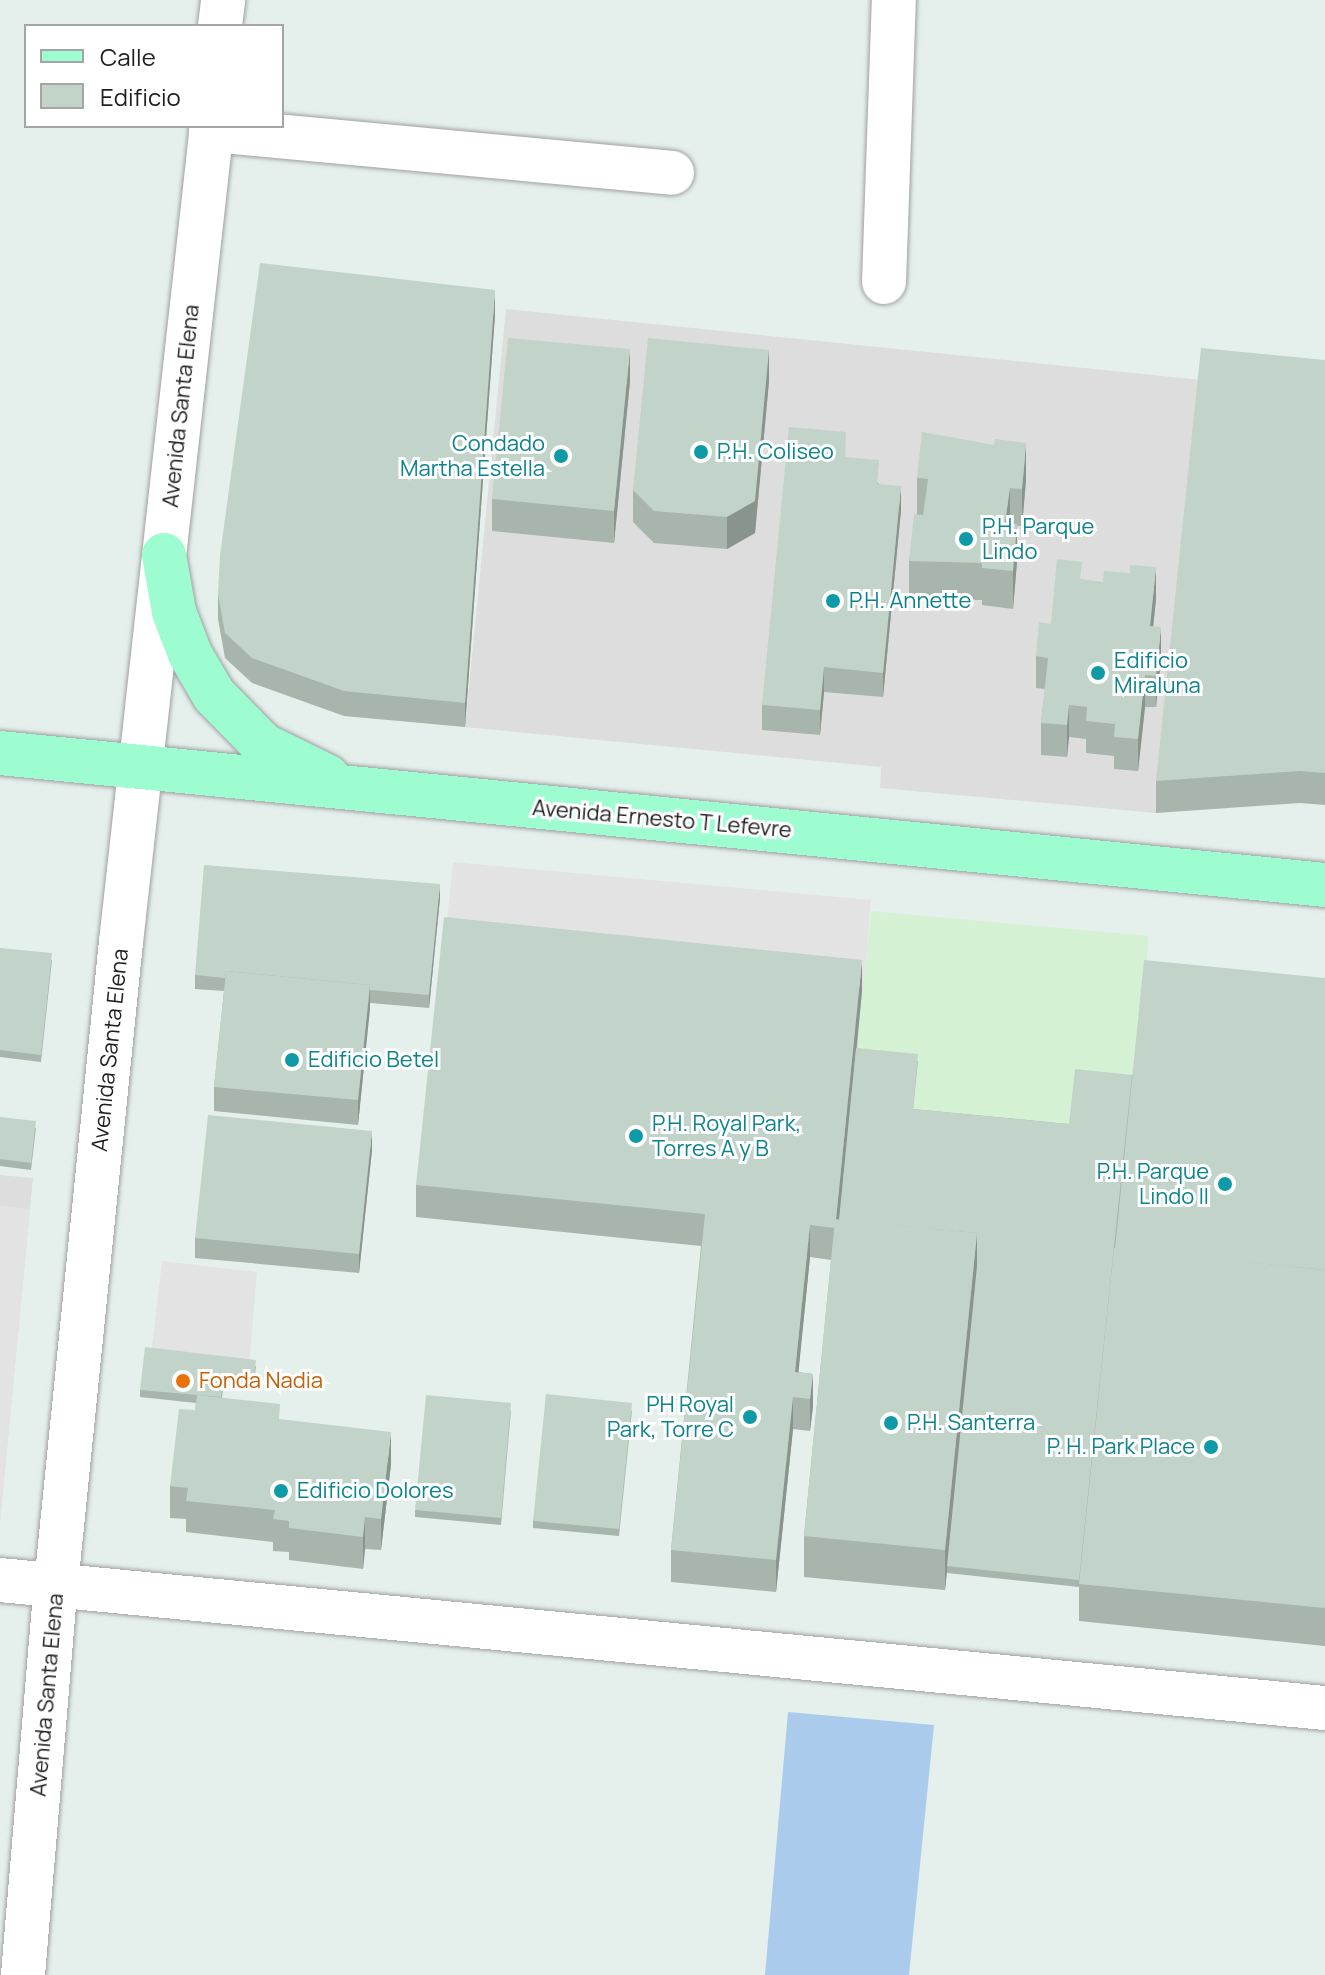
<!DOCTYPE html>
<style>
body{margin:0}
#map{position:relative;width:1325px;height:1975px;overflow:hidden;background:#e5f0ec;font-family:Manrope,sans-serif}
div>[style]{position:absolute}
.residential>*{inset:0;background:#dcdddc}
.commercial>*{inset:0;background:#d4f1d4}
.grass>*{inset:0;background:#aacbeb}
.parking>*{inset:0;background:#e3e3e3}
.roads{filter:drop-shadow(0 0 2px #a0a0a0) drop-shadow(0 0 2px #a0a0a0)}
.minor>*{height:44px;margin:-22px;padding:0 22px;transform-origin:22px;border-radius:22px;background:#fff}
.major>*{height:44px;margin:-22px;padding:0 22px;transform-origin:22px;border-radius:22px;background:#9dfdd1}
.wall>*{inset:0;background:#a7b5ad}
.shaded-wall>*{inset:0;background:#88948d}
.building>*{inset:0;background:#c2d3c9}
.dots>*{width:22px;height:22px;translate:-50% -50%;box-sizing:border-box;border:4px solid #fff;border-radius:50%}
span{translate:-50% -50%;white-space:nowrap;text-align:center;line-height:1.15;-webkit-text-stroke:6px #fff;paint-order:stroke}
.street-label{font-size:22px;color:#1f1f1f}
.culture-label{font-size:22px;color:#0d838f}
.right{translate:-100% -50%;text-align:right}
.left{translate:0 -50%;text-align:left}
.food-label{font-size:22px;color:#c56008}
.legend{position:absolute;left:24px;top:24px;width:260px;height:104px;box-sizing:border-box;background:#fff;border:2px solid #a5a5a5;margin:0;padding:10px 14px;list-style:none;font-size:24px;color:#1f1f1f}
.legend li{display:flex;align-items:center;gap:16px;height:40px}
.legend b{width:40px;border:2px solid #a5a5a5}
</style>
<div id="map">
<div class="residential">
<i style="clip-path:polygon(506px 309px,1201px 380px,1156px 813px,880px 788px,881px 767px,465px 727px)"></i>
<i style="clip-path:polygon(0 1175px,33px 1178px,0 1522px)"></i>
</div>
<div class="commercial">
<i style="clip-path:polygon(871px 911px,1149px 936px,1114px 1286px,835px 1260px)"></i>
</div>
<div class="grass">
<i style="clip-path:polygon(788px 1712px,934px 1725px,909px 1975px,765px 1975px)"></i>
</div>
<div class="parking">
<i style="clip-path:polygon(453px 862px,871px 900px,863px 991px,444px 949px)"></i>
<i style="clip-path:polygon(0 1206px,30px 1209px,0 1522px)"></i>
<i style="clip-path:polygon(162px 1261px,257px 1272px,249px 1366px,151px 1355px)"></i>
</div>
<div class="roads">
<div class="minor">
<i style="left:220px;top:26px;width:26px;rotate:-83deg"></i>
<i style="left:211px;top:130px;width:463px;rotate:5.3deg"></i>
<i style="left:884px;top:282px;width:282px;rotate:-88deg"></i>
<i style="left:0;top:1580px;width:1331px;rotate:5.52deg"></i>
<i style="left:23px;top:1975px;width:391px;rotate:-85.2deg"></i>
<i style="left:56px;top:1585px;width:646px;rotate:-84.23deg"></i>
<i style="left:121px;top:942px;width:821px;rotate:-83.64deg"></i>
</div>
<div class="major">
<i style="left:164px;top:555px;width:58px;rotate:80deg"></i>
<i style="left:174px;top:612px;width:45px;rotate:69.1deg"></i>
<i style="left:190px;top:654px;width:48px;rotate:59.7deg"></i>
<i style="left:214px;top:695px;width:70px;rotate:45.6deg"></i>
<i style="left:263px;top:745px;width:72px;rotate:26.2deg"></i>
<i style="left:0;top:753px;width:1332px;rotate:5.69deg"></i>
</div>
</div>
<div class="wall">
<i style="clip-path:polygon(495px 315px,465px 727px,344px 716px,252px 683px,225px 658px,218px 619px,218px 594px)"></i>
<i style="clip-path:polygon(1325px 360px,1325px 805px,1300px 803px,1156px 813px,1156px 781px)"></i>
<i style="clip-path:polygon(630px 381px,614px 543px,492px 531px,492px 499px)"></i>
<i style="clip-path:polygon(769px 381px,755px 533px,727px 549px,654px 543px,633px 522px,633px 490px)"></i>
<i style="clip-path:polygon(994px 445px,1026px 480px,1022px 526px,1017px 526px,1017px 562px,1013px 609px,982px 605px,982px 600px,909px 599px,909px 561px,917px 514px,917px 478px)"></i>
<i style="clip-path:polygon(846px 457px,879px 484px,901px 510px,883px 697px,824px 692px,820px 735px,762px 730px,762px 705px)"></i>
<i style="clip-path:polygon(1082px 580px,1156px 599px,1153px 626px,1161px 659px,1156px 707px,1145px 707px,1138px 771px,1114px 769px,1114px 756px,1086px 753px,1086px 739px,1069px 737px,1067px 757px,1041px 755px,1041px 723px,1045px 689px,1036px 688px,1036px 656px,1051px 624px)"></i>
<i style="clip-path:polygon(440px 898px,429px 1008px,370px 1003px,358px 1125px,214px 1111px,214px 1087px,224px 991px,195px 989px,195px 975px)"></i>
<i style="clip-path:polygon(0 948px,52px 960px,41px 1062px,0 1057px)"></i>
<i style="clip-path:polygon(1325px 978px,1325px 1646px,1079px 1621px,1079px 1587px,947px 1573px,947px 1572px,945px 1590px,804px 1577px,804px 1536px,831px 1260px,810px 1257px,798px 1372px,813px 1374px,813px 1406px,810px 1431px,793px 1429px,776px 1592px,671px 1582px,671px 1550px,701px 1246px,416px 1217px,416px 1185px,862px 991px,857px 1048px,918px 1061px,913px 1109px,1069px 1124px,1132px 1075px)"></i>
<i style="clip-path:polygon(0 1117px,36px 1128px,31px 1170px,0 1166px)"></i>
<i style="clip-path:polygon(372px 1150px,359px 1273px,195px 1258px,195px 1238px)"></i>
<i style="clip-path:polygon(256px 1366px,254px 1383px,224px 1380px,222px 1398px,391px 1464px,381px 1550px,365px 1549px,363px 1569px,289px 1560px,289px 1552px,273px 1551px,273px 1542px,186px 1532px,186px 1519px,170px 1518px,170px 1486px,195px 1410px,196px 1403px,140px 1397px,140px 1390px)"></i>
<i style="clip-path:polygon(511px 1410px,501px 1525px,415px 1517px,415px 1510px)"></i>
<i style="clip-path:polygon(632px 1410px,619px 1536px,533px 1528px,533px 1521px)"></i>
</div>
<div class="shaded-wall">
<i style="clip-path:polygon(495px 290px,495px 315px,465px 727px,465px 703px)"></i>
<i style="clip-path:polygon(630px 349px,630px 381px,614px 543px,614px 511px)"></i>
<i style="clip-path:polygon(769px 350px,769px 381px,755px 533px,727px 549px,727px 517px)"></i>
<i style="clip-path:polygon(1026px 443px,1026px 480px,1022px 526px,1022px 489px)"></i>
<i style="clip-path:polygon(901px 486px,901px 510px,883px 697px,883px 673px)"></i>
<i style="clip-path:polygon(1010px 488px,1010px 526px,1005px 523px)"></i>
<i style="clip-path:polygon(1017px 524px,1017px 562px,1013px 609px,1013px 571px)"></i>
<i style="clip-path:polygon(1156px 567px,1156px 599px,1150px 658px,1150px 626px)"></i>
<i style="clip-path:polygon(1161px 627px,1161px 659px,1156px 707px,1156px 676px)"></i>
<i style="clip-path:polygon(824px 667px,824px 692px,820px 735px,820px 710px)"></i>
<i style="clip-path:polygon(1145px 675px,1145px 707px,1138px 771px,1138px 739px)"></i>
<i style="clip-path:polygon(1069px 705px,1069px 737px,1067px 757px,1067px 725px)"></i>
<i style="clip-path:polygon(440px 884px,440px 898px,429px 1008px,429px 995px)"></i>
<i style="clip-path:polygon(862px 960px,862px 991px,836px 1253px,835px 1228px)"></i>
<i style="clip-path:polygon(370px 985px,370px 1009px,358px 1125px,358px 1100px)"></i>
<i style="clip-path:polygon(372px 1131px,372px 1150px,359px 1273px,359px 1254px)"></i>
<i style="clip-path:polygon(810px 1225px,810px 1257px,796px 1397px,795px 1372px)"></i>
<i style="clip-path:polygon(977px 1233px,977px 1273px,945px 1590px,945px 1550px)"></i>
<i style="clip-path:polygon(813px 1374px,813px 1406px,810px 1431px,810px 1399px)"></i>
<i style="clip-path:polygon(793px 1397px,793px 1429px,776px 1592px,776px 1560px)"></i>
<i style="clip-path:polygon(391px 1432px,391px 1464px,381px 1550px,381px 1519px)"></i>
<i style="clip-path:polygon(365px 1517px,365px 1549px,363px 1569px,363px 1537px)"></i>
</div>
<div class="building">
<i style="clip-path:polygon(260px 263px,495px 290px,465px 703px,344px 691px,252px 658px,225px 633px,218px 594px,220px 555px)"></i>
<i style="clip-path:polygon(508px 338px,630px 349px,614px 511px,492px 499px)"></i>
<i style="clip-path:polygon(648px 338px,769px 350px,755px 501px,727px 517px,654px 511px,633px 490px)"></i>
<i style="clip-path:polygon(1201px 348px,1325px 360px,1325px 773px,1300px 771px,1156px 781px)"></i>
<i style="clip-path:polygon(789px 427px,846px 432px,845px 457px,879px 460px,877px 484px,901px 486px,883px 673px,824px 667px,820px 710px,762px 705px)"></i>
<i style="clip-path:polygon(922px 432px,994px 445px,995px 439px,1026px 443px,1022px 489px,1010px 488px,1005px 523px,1017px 524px,1013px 571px,982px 568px,982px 563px,909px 561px,914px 514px,923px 515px,928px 479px,917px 478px)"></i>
<i style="clip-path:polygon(1057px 559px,1082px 562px,1080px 579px,1103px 582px,1104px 571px,1130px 573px,1130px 565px,1156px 567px,1150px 626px,1161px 627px,1156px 676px,1145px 675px,1138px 739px,1114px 737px,1115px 724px,1086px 721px,1087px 707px,1069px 705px,1067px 725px,1041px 723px,1048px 658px,1036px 656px,1039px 622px,1051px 624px)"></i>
<i style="clip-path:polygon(204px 865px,440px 884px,429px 995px,370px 990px,370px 985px,226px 971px,225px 978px,195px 975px)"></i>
<i style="clip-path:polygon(444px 917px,862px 960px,836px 1220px,835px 1228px,810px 1225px,795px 1372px,813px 1374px,810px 1399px,793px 1397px,776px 1560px,671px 1550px,705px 1214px,416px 1185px)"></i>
<i style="clip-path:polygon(0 948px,52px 953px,41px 1055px,0 1050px)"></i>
<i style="clip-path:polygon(1144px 960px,1325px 978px,1325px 1270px,1115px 1249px)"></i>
<i style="clip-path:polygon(226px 971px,370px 985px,358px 1100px,214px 1087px)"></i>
<i style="clip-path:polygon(856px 1048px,918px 1054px,913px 1109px,1069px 1124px,1075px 1069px,1132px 1075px,1079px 1580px,947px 1566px,977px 1266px,977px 1233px,839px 1220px)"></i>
<i style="clip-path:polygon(208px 1115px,372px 1131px,359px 1254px,195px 1238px)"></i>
<i style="clip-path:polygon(0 1117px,36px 1121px,31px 1163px,0 1159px)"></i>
<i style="clip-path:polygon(835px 1219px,977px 1233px,945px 1550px,804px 1536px)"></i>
<i style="clip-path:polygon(1114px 1248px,1325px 1270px,1325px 1608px,1079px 1584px)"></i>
<i style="clip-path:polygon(145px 1347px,256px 1360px,254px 1376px,224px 1373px,221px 1397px,140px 1390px)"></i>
<i style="clip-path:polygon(546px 1394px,632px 1403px,619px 1529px,533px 1521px)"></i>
<i style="clip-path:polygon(197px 1395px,280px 1404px,279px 1419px,391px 1432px,381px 1519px,365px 1517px,363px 1537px,289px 1528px,289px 1521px,273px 1519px,275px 1510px,186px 1501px,188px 1488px,170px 1486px,179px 1409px,195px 1410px)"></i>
<i style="clip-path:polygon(426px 1395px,511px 1403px,501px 1518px,415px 1510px)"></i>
</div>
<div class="dots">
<i style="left:701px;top:452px;background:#0f9aa8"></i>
<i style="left:561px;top:456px;background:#0f9aa8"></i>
<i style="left:966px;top:539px;background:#0f9aa8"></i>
<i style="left:833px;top:601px;background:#0f9aa8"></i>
<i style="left:1098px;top:673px;background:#0f9aa8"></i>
<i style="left:292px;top:1060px;background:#0f9aa8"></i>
<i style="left:636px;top:1136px;background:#0f9aa8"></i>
<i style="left:1225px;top:1184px;background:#0f9aa8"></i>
<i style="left:183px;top:1381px;background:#e8710a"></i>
<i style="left:750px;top:1417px;background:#0f9aa8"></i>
<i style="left:891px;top:1423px;background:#0f9aa8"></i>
<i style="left:1211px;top:1447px;background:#0f9aa8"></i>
<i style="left:281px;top:1491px;background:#0f9aa8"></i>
</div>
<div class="street-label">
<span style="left:181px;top:406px;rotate:-84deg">Avenida Santa Elena</span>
<span style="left:662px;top:819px;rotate:5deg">Avenida Ernesto T Lefevre</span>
<span style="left:110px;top:1050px;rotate:-84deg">Avenida Santa Elena</span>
<span style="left:47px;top:1695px;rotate:-85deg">Avenida Santa Elena</span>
</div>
<div class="culture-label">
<span class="right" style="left:545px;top:456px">Condado<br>Martha Estella</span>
<span class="left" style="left:717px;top:452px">P.H. Coliseo</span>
<span class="left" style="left:982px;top:539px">P.H. Parque<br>Lindo</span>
<span class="left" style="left:849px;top:601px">P.H. Annette</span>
<span class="left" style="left:1114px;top:673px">Edificio<br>Miraluna</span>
<span class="left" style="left:308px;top:1060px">Edificio Betel</span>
<span class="left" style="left:652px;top:1136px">P.H. Royal Park,<br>Torres A y B</span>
<span class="right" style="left:1209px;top:1184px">P.H. Parque<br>Lindo II</span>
<span class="right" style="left:734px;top:1417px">PH Royal<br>Park, Torre C</span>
<span class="left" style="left:907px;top:1423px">P.H. Santerra</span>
<span class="right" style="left:1195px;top:1447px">P. H. Park Place</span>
<span class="left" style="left:297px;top:1491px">Edificio Dolores</span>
</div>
<div class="food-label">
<span class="left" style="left:199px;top:1381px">Fonda Nadia</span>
</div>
<ul class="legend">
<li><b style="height:10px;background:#9dfdd1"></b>Calle</li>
<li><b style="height:22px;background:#c2d3c9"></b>Edificio</li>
</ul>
</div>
